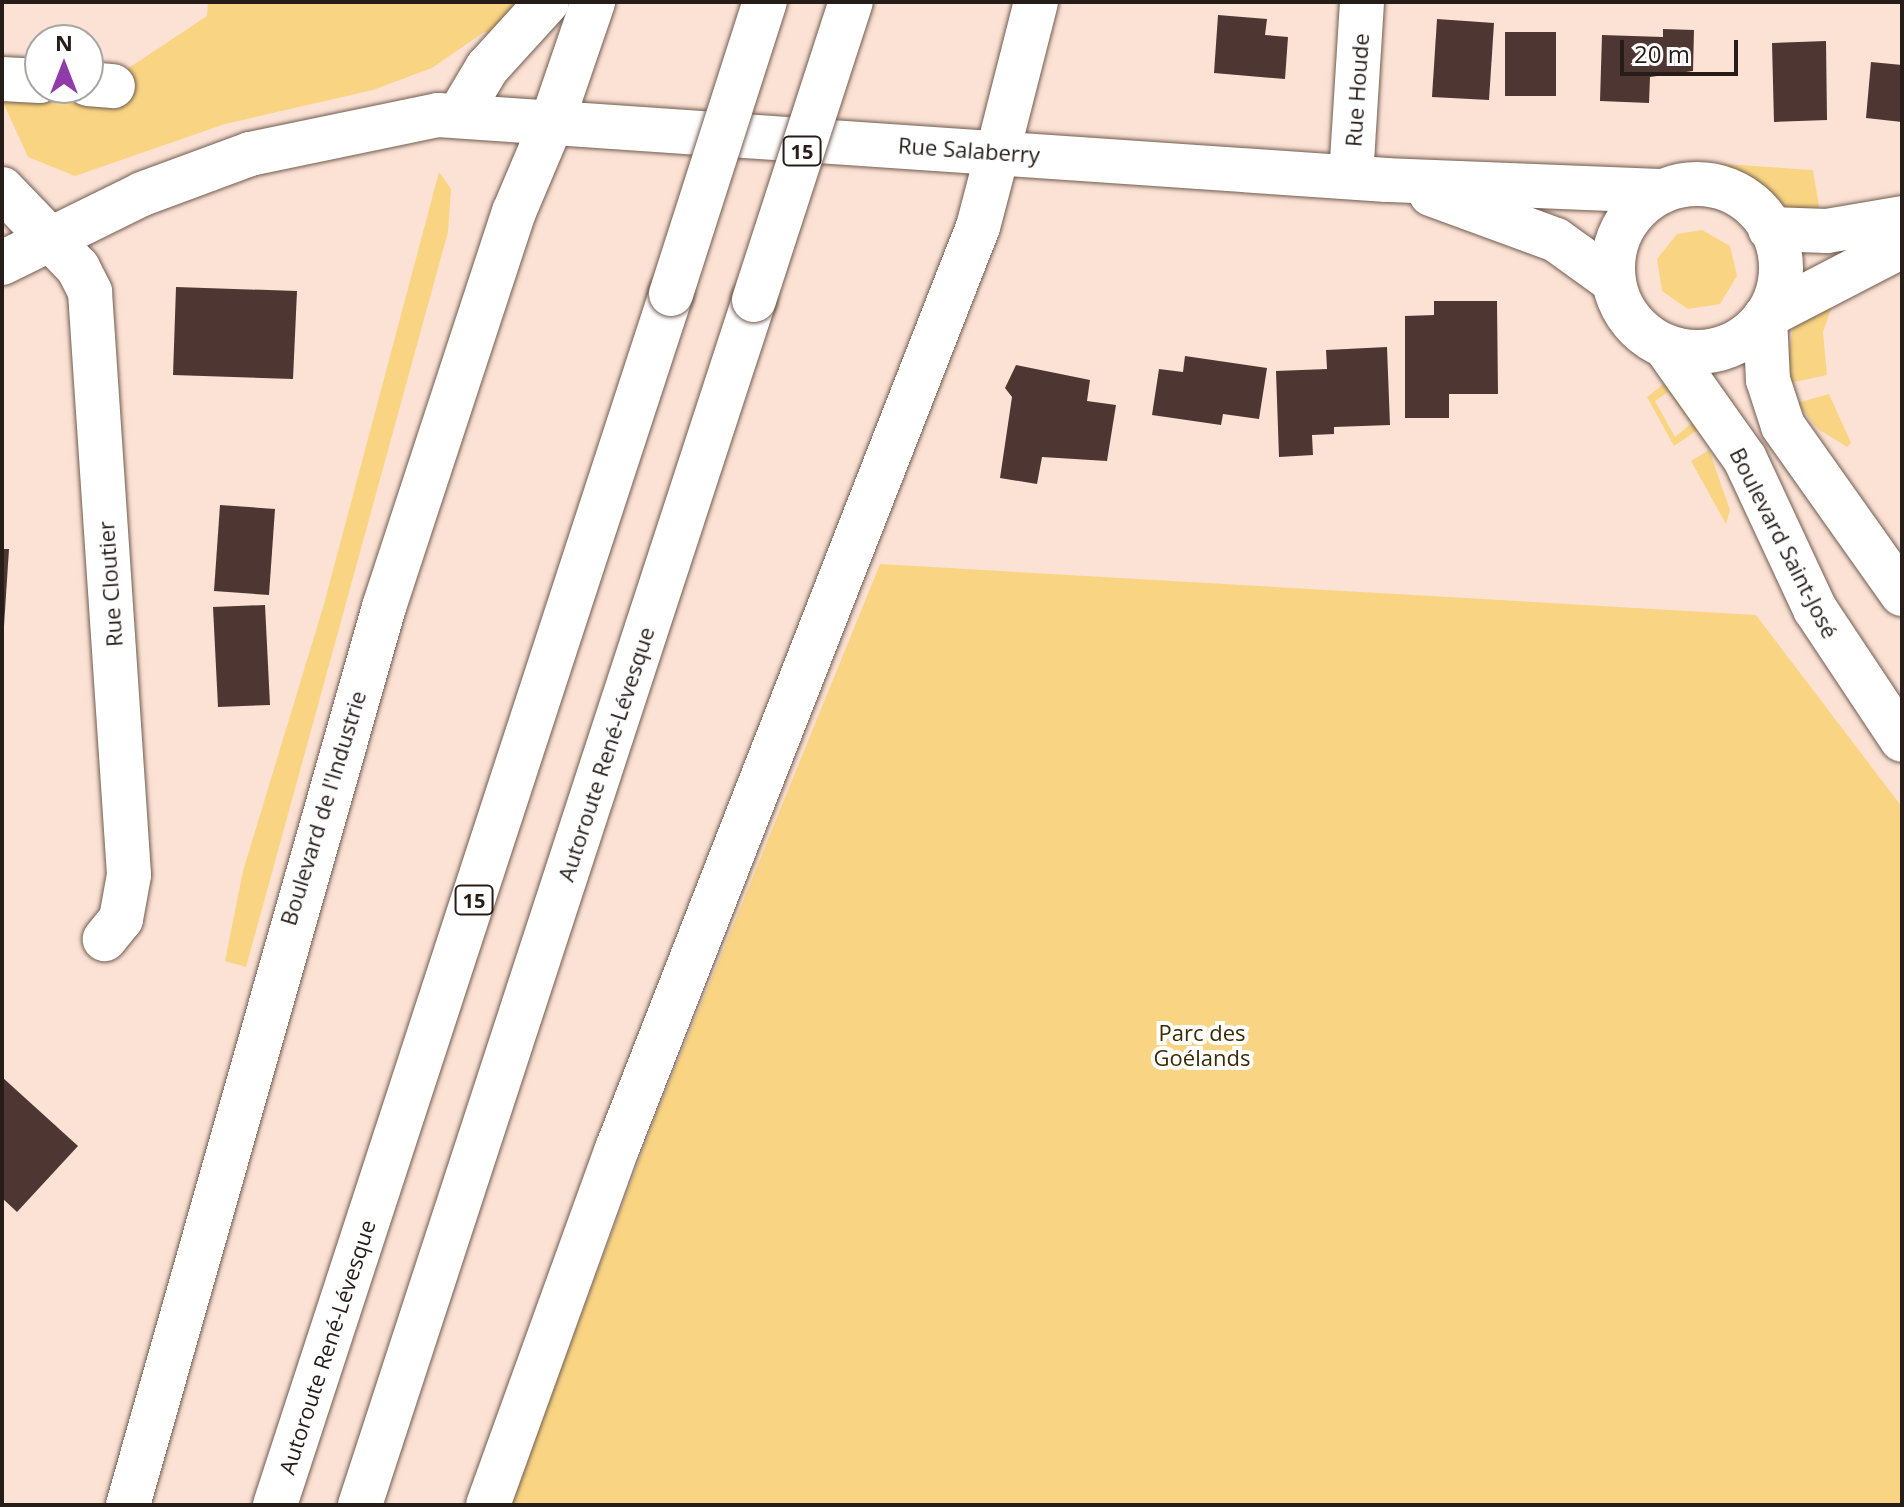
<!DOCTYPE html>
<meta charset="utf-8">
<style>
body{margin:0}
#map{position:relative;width:1904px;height:1507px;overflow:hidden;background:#fbe2d4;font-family:"Open Sans",sans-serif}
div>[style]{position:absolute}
.green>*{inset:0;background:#f9d583}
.building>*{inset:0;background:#4e3733}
.roads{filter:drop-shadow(0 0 2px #715b4f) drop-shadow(0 0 2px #715b4f)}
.minor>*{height:44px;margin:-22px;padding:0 22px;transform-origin:22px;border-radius:22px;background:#fff}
.minor>.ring{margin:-22px;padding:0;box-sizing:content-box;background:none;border:44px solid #fff;border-radius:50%}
.highway>*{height:44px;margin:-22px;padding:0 22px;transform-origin:22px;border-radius:22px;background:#fff}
.bridges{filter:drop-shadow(0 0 2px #715b4f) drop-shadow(0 0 2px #715b4f)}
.highway-bridge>*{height:44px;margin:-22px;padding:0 22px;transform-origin:22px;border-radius:22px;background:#fff}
span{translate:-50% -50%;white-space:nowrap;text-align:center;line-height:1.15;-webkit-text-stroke:8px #fff;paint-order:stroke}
.shield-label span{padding:2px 6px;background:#fff;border:2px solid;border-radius:6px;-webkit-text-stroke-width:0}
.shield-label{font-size:20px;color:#261d18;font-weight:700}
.street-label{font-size:22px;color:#261d18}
.park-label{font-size:22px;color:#3a2b04}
.frame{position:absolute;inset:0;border:4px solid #261d18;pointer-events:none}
.north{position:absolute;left:24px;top:24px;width:80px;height:80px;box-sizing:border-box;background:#fff;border:2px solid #a8a5a3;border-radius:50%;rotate:0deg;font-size:22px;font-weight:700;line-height:32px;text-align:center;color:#261d18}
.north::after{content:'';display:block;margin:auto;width:28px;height:36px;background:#903ba8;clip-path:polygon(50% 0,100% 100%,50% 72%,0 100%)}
.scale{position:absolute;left:1620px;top:40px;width:118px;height:36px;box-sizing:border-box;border:4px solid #261d18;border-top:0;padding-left:10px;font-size:24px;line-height:28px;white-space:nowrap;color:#261d18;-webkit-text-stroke:6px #fff;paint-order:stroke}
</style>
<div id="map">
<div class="green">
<i style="clip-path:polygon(208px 2px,522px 2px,495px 35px,484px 32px,432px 68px,373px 90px,225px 124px,75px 176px,28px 157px,2px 100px,125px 104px,124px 71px,207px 16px)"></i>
<i style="clip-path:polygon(1708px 163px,1813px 170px,1821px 219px,1788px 210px,1758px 182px)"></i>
<i style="clip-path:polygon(439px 172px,451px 189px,448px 232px,246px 967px,225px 961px,243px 871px,324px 604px)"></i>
<i style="clip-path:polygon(1702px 230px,1730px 246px,1737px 276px,1720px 304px,1688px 309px,1662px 291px,1657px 259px,1677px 234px)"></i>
<i style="clip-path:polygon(1834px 300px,1823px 332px,1827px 375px,1785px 384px,1793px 327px)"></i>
<i style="clip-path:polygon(evenodd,1666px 382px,1705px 425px,1674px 446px,1647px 397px,1666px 382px,1668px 392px,1692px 423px,1675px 437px,1655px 401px,1668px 392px)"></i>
<i style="clip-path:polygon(1829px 394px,1851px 443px,1847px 447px,1818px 429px,1797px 403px)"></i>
<i style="clip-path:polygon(1709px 450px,1730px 510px,1726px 524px,1691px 461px)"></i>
<i style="clip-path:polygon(880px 564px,1756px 615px,1902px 807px,1902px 1505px,510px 1505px,654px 1120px)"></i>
</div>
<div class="building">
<i style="clip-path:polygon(1218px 15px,1267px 19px,1265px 35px,1288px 37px,1285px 79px,1214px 73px)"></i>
<i style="clip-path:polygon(1437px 19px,1494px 23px,1489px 100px,1432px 97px)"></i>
<i style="clip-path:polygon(1663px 29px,1694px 30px,1693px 71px,1650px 77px,1649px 103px,1600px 101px,1602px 35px,1663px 37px)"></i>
<i style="clip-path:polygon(1505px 32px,1556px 32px,1556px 96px,1505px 96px)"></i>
<i style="clip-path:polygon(1826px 41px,1827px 120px,1774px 122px,1772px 43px)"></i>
<i style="clip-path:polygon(1871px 62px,1902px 65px,1902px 122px,1866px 118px)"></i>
<i style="clip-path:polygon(176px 287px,297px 291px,293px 379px,173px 375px)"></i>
<i style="clip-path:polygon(1434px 301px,1497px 301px,1498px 394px,1449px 394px,1449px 418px,1405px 418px,1405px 316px,1434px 315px)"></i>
<i style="clip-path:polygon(1387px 347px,1390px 425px,1334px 427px,1334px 434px,1312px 435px,1313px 455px,1279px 457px,1276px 371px,1327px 369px,1326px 350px)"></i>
<i style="clip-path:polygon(1185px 356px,1267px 368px,1259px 419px,1223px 414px,1221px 425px,1152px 415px,1159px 369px,1183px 372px)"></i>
<i style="clip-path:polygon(1016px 365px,1090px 380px,1087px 401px,1116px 405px,1107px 461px,1042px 457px,1037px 484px,1000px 478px,1012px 397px,1005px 388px)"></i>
<i style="clip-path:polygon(220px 505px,275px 509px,269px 595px,214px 591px)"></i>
<i style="clip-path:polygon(2px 549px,9px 549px,4px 626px,2px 626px)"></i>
<i style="clip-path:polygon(265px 605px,270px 705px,218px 707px,213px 607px)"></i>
<i style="clip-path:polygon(2px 1077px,78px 1146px,17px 1212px,2px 1198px)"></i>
</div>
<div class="roads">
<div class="minor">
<i style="left:2px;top:79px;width:38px;rotate:3deg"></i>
<i style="left:88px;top:84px;width:25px;rotate:5deg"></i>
<i style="left:1351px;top:177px;width:175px;rotate:-86.4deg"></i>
<i class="ring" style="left:1613px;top:184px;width:124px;height:124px"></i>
<i style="left:2px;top:189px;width:110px;rotate:46.1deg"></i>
<i style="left:78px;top:268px;width:27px;rotate:63deg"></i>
<i style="left:90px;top:292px;width:584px;rotate:86.17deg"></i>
<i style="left:129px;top:875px;width:45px;rotate:100.3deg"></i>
<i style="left:121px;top:919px;width:26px;rotate:129deg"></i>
<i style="left:1431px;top:194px;width:133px;rotate:20.2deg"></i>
<i style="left:1556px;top:240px;width:70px;rotate:35.7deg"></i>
<i style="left:1770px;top:229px;width:57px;rotate:2deg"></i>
<i style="left:1827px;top:231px;width:76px;rotate:-9.8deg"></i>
<i style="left:2px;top:263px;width:156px;rotate:-26.2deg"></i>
<i style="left:142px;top:194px;width:115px;rotate:-20.3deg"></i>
<i style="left:250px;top:154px;width:192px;rotate:-11.7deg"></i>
<i style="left:438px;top:115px;width:951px;rotate:3.92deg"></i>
<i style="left:1387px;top:180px;width:276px;rotate:2.3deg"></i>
<i style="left:1765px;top:317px;width:63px;rotate:87.3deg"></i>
<i style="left:1768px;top:380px;width:48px;rotate:71.9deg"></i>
<i style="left:1783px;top:426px;width:206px;rotate:54.7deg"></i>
<i style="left:1765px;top:317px;width:154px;rotate:-27.4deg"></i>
<i style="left:1665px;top:346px;width:138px;rotate:54.7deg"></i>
<i style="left:1745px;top:459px;width:166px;rotate:65deg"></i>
<i style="left:1815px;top:609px;width:157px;rotate:56.4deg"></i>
<i style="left:128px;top:1505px;width:934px;rotate:-74.09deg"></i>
<i style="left:384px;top:607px;width:416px;rotate:-71.8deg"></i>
<i style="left:514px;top:212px;width:98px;rotate:-67.1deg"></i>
<i style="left:488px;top:1505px;width:379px;rotate:-70.1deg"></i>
<i style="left:617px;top:1149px;width:990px;rotate:-68.62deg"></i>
<i style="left:978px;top:227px;width:79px;rotate:-75.3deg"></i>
</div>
<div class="highway">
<i style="left:459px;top:115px;width:55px;rotate:-59.2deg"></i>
<i style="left:487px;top:68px;width:89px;rotate:-47.7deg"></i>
<i style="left:552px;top:122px;width:127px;rotate:-71.1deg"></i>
<i style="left:998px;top:151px;width:154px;rotate:-75.7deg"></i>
<i style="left:275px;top:1505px;width:1274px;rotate:-71.89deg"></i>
<i style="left:360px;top:1505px;width:1268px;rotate:-71.89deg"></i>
</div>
</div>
<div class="bridges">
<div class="highway-bridge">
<i style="left:671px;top:294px;width:307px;rotate:-72.2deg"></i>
<i style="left:754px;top:300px;width:313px;rotate:-72deg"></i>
</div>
</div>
<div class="shield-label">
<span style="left:802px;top:151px">15</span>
<span style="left:474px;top:900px">15</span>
</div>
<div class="street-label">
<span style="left:1357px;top:90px;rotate:-86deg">Rue Houde</span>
<span style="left:969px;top:150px;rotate:4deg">Rue Salaberry</span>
<span style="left:1784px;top:543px;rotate:63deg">Boulevard Saint-José</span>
<span style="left:110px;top:584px;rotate:-94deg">Rue Cloutier</span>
<span style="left:606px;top:754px;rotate:-72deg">Autoroute René-Lévesque</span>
<span style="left:323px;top:808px;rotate:-73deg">Boulevard de l'Industrie</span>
<span style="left:327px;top:1347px;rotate:-72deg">Autoroute René-Lévesque</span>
</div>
<div class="park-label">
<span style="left:1202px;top:1045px">Parc des<br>Goélands</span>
</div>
<div class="frame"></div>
<div class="north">N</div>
<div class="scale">20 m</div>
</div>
